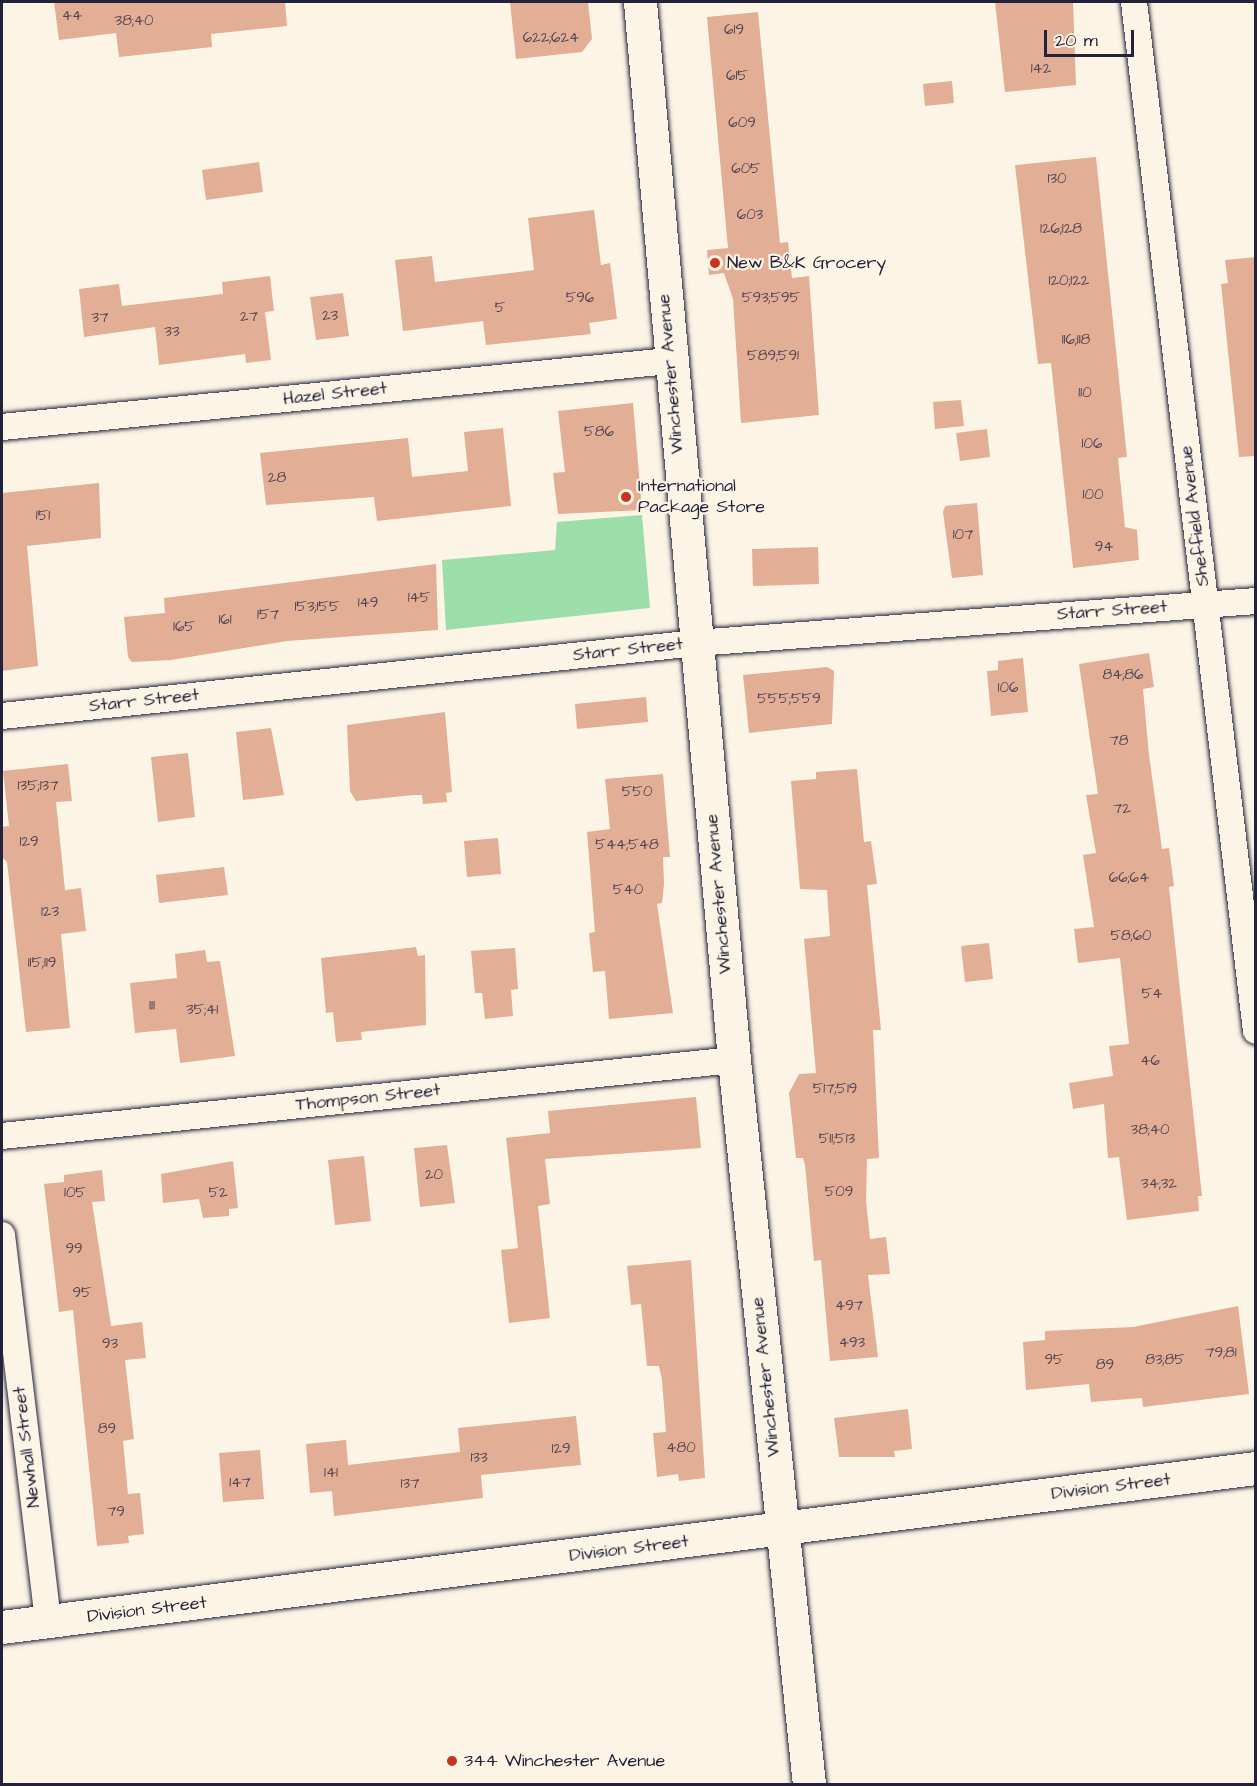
<!DOCTYPE html>
<style>
body{margin:0}
#map{position:relative;width:1257px;height:1786px;overflow:hidden;background:#fcf5e5;font-family:"Architects Daughter",sans-serif}
div>[style]{position:absolute}
.green>*{inset:0;background:#9cdea9}
.building>*{inset:0;background:#e2ae96}
.roads{filter:drop-shadow(0 0 2px #22223b) drop-shadow(0 0 2px #22223b)}
.street>*{height:26px;margin:-13px;padding:0 13px;transform-origin:13px;border-radius:13px;background:#fcf5e5}
.secondary>*{height:33px;margin:-16.5px;padding:0 16.5px;transform-origin:16.5px;border-radius:16.5px;background:#fcf5e5}
.dots>*{width:16px;height:16px;translate:-50% -50%;box-sizing:border-box;border:3px solid #fcf5e5;border-radius:50%}
span{translate:-50% -50%;white-space:nowrap;text-align:center;line-height:1.15;-webkit-text-stroke:4.5px #fcf5e5;paint-order:stroke}
.number-label{font-size:15px;color:#524552}
.number-label span{-webkit-text-stroke-width:0}
.poi-label{font-size:18px;color:#22223b}
.left{translate:0 -50%;text-align:left}
.street-label{font-size:18px;color:#22223b}
.frame{position:absolute;inset:0;border:3px solid #22223b;pointer-events:none}
.scale{position:absolute;left:1044px;top:30px;width:90px;height:27px;box-sizing:border-box;border:3px solid #22223b;border-top:0;padding-left:8px;font-size:18px;line-height:21px;white-space:nowrap;color:#22223b;-webkit-text-stroke:4px #fcf5e5;paint-order:stroke}
</style>
<div id="map">
<div class="green">
<i style="clip-path:polygon(642px 515px,650px 608px,446px 630px,442px 560px,555px 550px,557px 522px)"></i>
</div>
<div class="building">
<i style="clip-path:polygon(54px 2px,285px 2px,287px 26px,211px 34px,212px 47px,119px 57px,116px 33px,59px 40px)"></i>
<i style="clip-path:polygon(510px 2px,588px 2px,592px 39px,582px 52px,516px 59px)"></i>
<i style="clip-path:polygon(995px 2px,1073px 2px,1076px 85px,1005px 92px)"></i>
<i style="clip-path:polygon(758px 12px,780px 243px,788px 242px,792px 278px,809px 276px,819px 415px,741px 423px,733px 299px,724px 273px,709px 275px,707px 250px,728px 248px,707px 17px)"></i>
<i style="clip-path:polygon(952px 81px,954px 103px,925px 106px,923px 84px)"></i>
<i style="clip-path:polygon(1096px 157px,1127px 457px,1118px 458px,1125px 527px,1137px 530px,1139px 560px,1073px 568px,1051px 363px,1038px 364px,1015px 165px)"></i>
<i style="clip-path:polygon(259px 162px,263px 192px,206px 200px,202px 170px)"></i>
<i style="clip-path:polygon(594px 210px,601px 265px,610px 263px,617px 319px,589px 323px,591px 334px,486px 345px,483px 321px,403px 331px,395px 260px,432px 256px,435px 282px,534px 270px,528px 218px)"></i>
<i style="clip-path:polygon(1256px 257px,1256px 456px,1239px 457px,1221px 284px,1228px 283px,1225px 260px)"></i>
<i style="clip-path:polygon(270px 276px,274px 311px,265px 312px,271px 360px,246px 363px,245px 354px,159px 365px,155px 327px,84px 337px,79px 289px,119px 284px,122px 306px,223px 294px,222px 282px)"></i>
<i style="clip-path:polygon(343px 293px,349px 336px,316px 340px,310px 297px)"></i>
<i style="clip-path:polygon(961px 400px,964px 426px,935px 429px,933px 402px)"></i>
<i style="clip-path:polygon(633px 403px,642px 510px,558px 514px,553px 473px,565px 472px,558px 411px)"></i>
<i style="clip-path:polygon(503px 428px,511px 506px,377px 521px,374px 497px,266px 505px,260px 453px,408px 438px,412px 477px,468px 471px,464px 432px)"></i>
<i style="clip-path:polygon(987px 429px,990px 457px,960px 461px,956px 433px)"></i>
<i style="clip-path:polygon(99px 483px,101px 538px,27px 546px,38px 666px,2px 671px,2px 493px)"></i>
<i style="clip-path:polygon(977px 503px,983px 575px,952px 578px,943px 512px,945px 506px)"></i>
<i style="clip-path:polygon(818px 547px,819px 584px,753px 586px,752px 549px)"></i>
<i style="clip-path:polygon(436px 564px,438px 630px,287px 641px,171px 660px,132px 662px,128px 657px,124px 617px,165px 613px,164px 598px)"></i>
<i style="clip-path:polygon(1149px 653px,1154px 687px,1143px 689px,1149px 755px,1162px 849px,1169px 848px,1174px 886px,1169px 887px,1202px 1196px,1198px 1196px,1199px 1211px,1127px 1220px,1119px 1157px,1108px 1158px,1104px 1104px,1073px 1109px,1069px 1083px,1113px 1076px,1109px 1046px,1129px 1044px,1120px 958px,1078px 963px,1074px 929px,1094px 927px,1083px 855px,1096px 853px,1086px 795px,1098px 794px,1079px 664px)"></i>
<i style="clip-path:polygon(1023px 658px,1028px 712px,991px 716px,987px 671px,998px 670px,998px 661px)"></i>
<i style="clip-path:polygon(827px 667px,834px 671px,832px 724px,749px 733px,743px 675px)"></i>
<i style="clip-path:polygon(646px 697px,648px 722px,577px 729px,575px 704px)"></i>
<i style="clip-path:polygon(445px 712px,452px 792px,446px 793px,447px 802px,423px 804px,422px 795px,413px 795px,356px 801px,350px 791px,347px 725px)"></i>
<i style="clip-path:polygon(271px 728px,284px 795px,243px 800px,236px 732px)"></i>
<i style="clip-path:polygon(188px 753px,195px 817px,158px 822px,151px 757px)"></i>
<i style="clip-path:polygon(68px 764px,72px 801px,56px 802px,65px 890px,81px 888px,86px 931px,61px 934px,70px 1028px,26px 1032px,7px 862px,2px 857px,2px 827px,9px 826px,3px 771px)"></i>
<i style="clip-path:polygon(857px 769px,864px 842px,871px 841px,877px 884px,867px 885px,881px 1030px,873px 1030px,879px 1158px,867px 1159px,866px 1201px,870px 1239px,886px 1237px,890px 1274px,868px 1275px,878px 1357px,830px 1361px,821px 1260px,814px 1261px,805px 1165px,803px 1158px,796px 1158px,789px 1093px,799px 1074px,816px 1073px,804px 939px,830px 936px,827px 890px,800px 889px,791px 781px,816px 779px,816px 772px)"></i>
<i style="clip-path:polygon(663px 774px,670px 857px,663px 857px,664px 884px,662px 903px,657px 904px,673px 1013px,609px 1019px,605px 971px,593px 972px,589px 933px,595px 932px,587px 832px,610px 829px,605px 779px)"></i>
<i style="clip-path:polygon(498px 838px,501px 874px,467px 877px,464px 841px)"></i>
<i style="clip-path:polygon(224px 867px,228px 895px,159px 903px,156px 875px)"></i>
<i style="clip-path:polygon(989px 943px,993px 979px,965px 982px,961px 946px)"></i>
<i style="clip-path:polygon(416px 947px,418px 956px,425px 955px,426px 1025px,361px 1032px,362px 1040px,336px 1042px,333px 1012px,326px 1013px,321px 958px)"></i>
<i style="clip-path:polygon(515px 948px,518px 989px,511px 990px,513px 1016px,485px 1019px,482px 993px,475px 993px,471px 951px)"></i>
<i style="clip-path:polygon(205px 950px,207px 962px,220px 961px,235px 1056px,180px 1063px,176px 1029px,135px 1033px,130px 983px,177px 978px,175px 954px)"></i>
<i style="clip-path:polygon(696px 1097px,701px 1148px,545px 1159px,550px 1204px,538px 1206px,550px 1318px,509px 1323px,501px 1250px,518px 1248px,506px 1138px,550px 1133px,548px 1111px)"></i>
<i style="clip-path:polygon(447px 1145px,455px 1203px,420px 1207px,414px 1148px)"></i>
<i style="clip-path:polygon(364px 1156px,371px 1221px,335px 1225px,328px 1160px)"></i>
<i style="clip-path:polygon(233px 1161px,238px 1208px,229px 1209px,229px 1216px,203px 1218px,199px 1199px,163px 1203px,161px 1174px)"></i>
<i style="clip-path:polygon(102px 1170px,105px 1201px,92px 1202px,111px 1326px,142px 1322px,146px 1358px,125px 1360px,134px 1439px,123px 1441px,128px 1494px,140px 1493px,144px 1534px,128px 1536px,129px 1543px,97px 1546px,73px 1310px,59px 1312px,44px 1184px,64px 1182px,64px 1175px)"></i>
<i style="clip-path:polygon(691px 1260px,705px 1478px,679px 1481px,678px 1474px,657px 1477px,653px 1433px,666px 1432px,662px 1380px,659px 1366px,647px 1366px,641px 1304px,631px 1305px,627px 1266px)"></i>
<i style="clip-path:polygon(1238px 1306px,1249px 1394px,1143px 1407px,1142px 1398px,1091px 1402px,1089px 1384px,1026px 1390px,1023px 1342px,1045px 1340px,1045px 1331px,1133px 1327px)"></i>
<i style="clip-path:polygon(908px 1409px,912px 1449px,894px 1451px,895px 1457px,839px 1457px,834px 1418px)"></i>
<i style="clip-path:polygon(576px 1416px,581px 1465px,481px 1475px,483px 1498px,334px 1516px,332px 1491px,310px 1493px,306px 1444px,346px 1440px,348px 1465px,460px 1452px,458px 1428px)"></i>
<i style="clip-path:polygon(260px 1450px,264px 1499px,223px 1502px,219px 1453px)"></i>
</div>
<div class="roads">
<div class="street">
<i style="left:1134px;top:2px;width:1036px;rotate:83.24deg"></i>
<i style="left:2px;top:427px;width:670px;rotate:-5.65deg"></i>
<i style="left:2px;top:716px;width:698px;rotate:-6deg"></i>
<i style="left:696px;top:643px;width:562px;rotate:-4.29deg"></i>
<i style="left:2px;top:1136px;width:736px;rotate:-5.93deg"></i>
<i style="left:2px;top:1235px;width:391px;rotate:83.2deg"></i>
</div>
<div class="secondary">
<i style="left:640px;top:2px;width:1062px;rotate:84.92deg"></i>
<i style="left:734px;top:1060px;width:728px;rotate:84.09deg"></i>
<i style="left:2px;top:1627px;width:1264px;rotate:-7.23deg"></i>
</div>
</div>
<div class="dots">
<i style="left:715px;top:263px;background:#c8321e"></i>
<i style="left:626px;top:497px;background:#c8321e"></i>
<i style="left:452px;top:1761px;background:#c8321e"></i>
</div>
<div class="number-label">
<span style="left:72px;top:16px">44</span>
<span style="left:134px;top:21px">38;40</span>
<span style="left:734px;top:30px">619</span>
<span style="left:551px;top:38px">622;624</span>
<span style="left:1041px;top:69px">142</span>
<span style="left:737px;top:76px">615</span>
<span style="left:742px;top:123px">609</span>
<span style="left:746px;top:169px">605</span>
<span style="left:1057px;top:179px">130</span>
<span style="left:750px;top:215px">603</span>
<span style="left:1061px;top:229px">126;128</span>
<span style="left:1069px;top:281px">120;122</span>
<span style="left:580px;top:298px">596</span>
<span style="left:771px;top:298px">593;595</span>
<span style="left:500px;top:308px">5</span>
<span style="left:330px;top:316px">23</span>
<span style="left:249px;top:317px">27</span>
<span style="left:100px;top:318px">37</span>
<span style="left:172px;top:332px">33</span>
<span style="left:1076px;top:340px">116;118</span>
<span style="left:773px;top:356px">589;591</span>
<span style="left:1085px;top:393px">110</span>
<span style="left:599px;top:432px">586</span>
<span style="left:1092px;top:444px">106</span>
<span style="left:277px;top:478px">28</span>
<span style="left:1093px;top:495px">100</span>
<span style="left:43px;top:516px">151</span>
<span style="left:963px;top:535px">107</span>
<span style="left:1104px;top:547px">94</span>
<span style="left:419px;top:598px">145</span>
<span style="left:368px;top:603px">149</span>
<span style="left:317px;top:607px">153;155</span>
<span style="left:268px;top:615px">157</span>
<span style="left:225px;top:620px">161</span>
<span style="left:184px;top:627px">165</span>
<span style="left:1123px;top:675px">84;86</span>
<span style="left:1008px;top:688px">106</span>
<span style="left:789px;top:699px">555;559</span>
<span style="left:1119px;top:741px">78</span>
<span style="left:38px;top:786px">135;137</span>
<span style="left:637px;top:792px">550</span>
<span style="left:1122px;top:809px">72</span>
<span style="left:29px;top:842px">129</span>
<span style="left:627px;top:845px">544;548</span>
<span style="left:1129px;top:878px">66;64</span>
<span style="left:628px;top:890px">540</span>
<span style="left:50px;top:912px">123</span>
<span style="left:1131px;top:936px">58;60</span>
<span style="left:42px;top:963px">115;119</span>
<span style="left:1152px;top:994px">54</span>
<span style="left:152px;top:1006px">111</span>
<span style="left:202px;top:1010px">35;41</span>
<span style="left:1150px;top:1061px">46</span>
<span style="left:835px;top:1089px">517;519</span>
<span style="left:1150px;top:1130px">38;40</span>
<span style="left:837px;top:1139px">511;513</span>
<span style="left:434px;top:1175px">20</span>
<span style="left:1159px;top:1184px">34;32</span>
<span style="left:839px;top:1192px">509</span>
<span style="left:75px;top:1193px">105</span>
<span style="left:218px;top:1193px">52</span>
<span style="left:74px;top:1249px">99</span>
<span style="left:82px;top:1293px">95</span>
<span style="left:849px;top:1306px">497</span>
<span style="left:852px;top:1343px">493</span>
<span style="left:110px;top:1344px">93</span>
<span style="left:1221px;top:1353px">79;81</span>
<span style="left:1054px;top:1360px">95</span>
<span style="left:1165px;top:1360px">83;85</span>
<span style="left:1105px;top:1365px">89</span>
<span style="left:107px;top:1429px">89</span>
<span style="left:681px;top:1448px">480</span>
<span style="left:561px;top:1449px">129</span>
<span style="left:479px;top:1458px">133</span>
<span style="left:331px;top:1473px">141</span>
<span style="left:240px;top:1483px">147</span>
<span style="left:410px;top:1484px">137</span>
<span style="left:116px;top:1512px">79</span>
</div>
<div class="poi-label">
<span class="left" style="left:727px;top:263px">New B&amp;K Grocery</span>
<span class="left" style="left:638px;top:497px">International<br>Package Store</span>
<span class="left" style="left:464px;top:1761px">344 Winchester Avenue</span>
</div>
<div class="street-label">
<span style="left:671px;top:374px;rotate:-95deg">Winchester Avenue</span>
<span style="left:335px;top:394px;rotate:-6deg">Hazel Street</span>
<span style="left:1195px;top:516px;rotate:-97deg">Sheffield Avenue</span>
<span style="left:1112px;top:611px;rotate:-4deg">Starr Street</span>
<span style="left:628px;top:650px;rotate:-6deg">Starr Street</span>
<span style="left:144px;top:701px;rotate:-6deg">Starr Street</span>
<span style="left:719px;top:894px;rotate:-95deg">Winchester Avenue</span>
<span style="left:368px;top:1098px;rotate:-6deg">Thompson Street</span>
<span style="left:766px;top:1377px;rotate:-96deg">Winchester Avenue</span>
<span style="left:27px;top:1447px;rotate:-97deg">Newhall Street</span>
<span style="left:1111px;top:1487px;rotate:-7deg">Division Street</span>
<span style="left:629px;top:1549px;rotate:-7deg">Division Street</span>
<span style="left:147px;top:1610px;rotate:-7deg">Division Street</span>
</div>
<div class="frame"></div>
<div class="scale">20 m</div>
</div>
